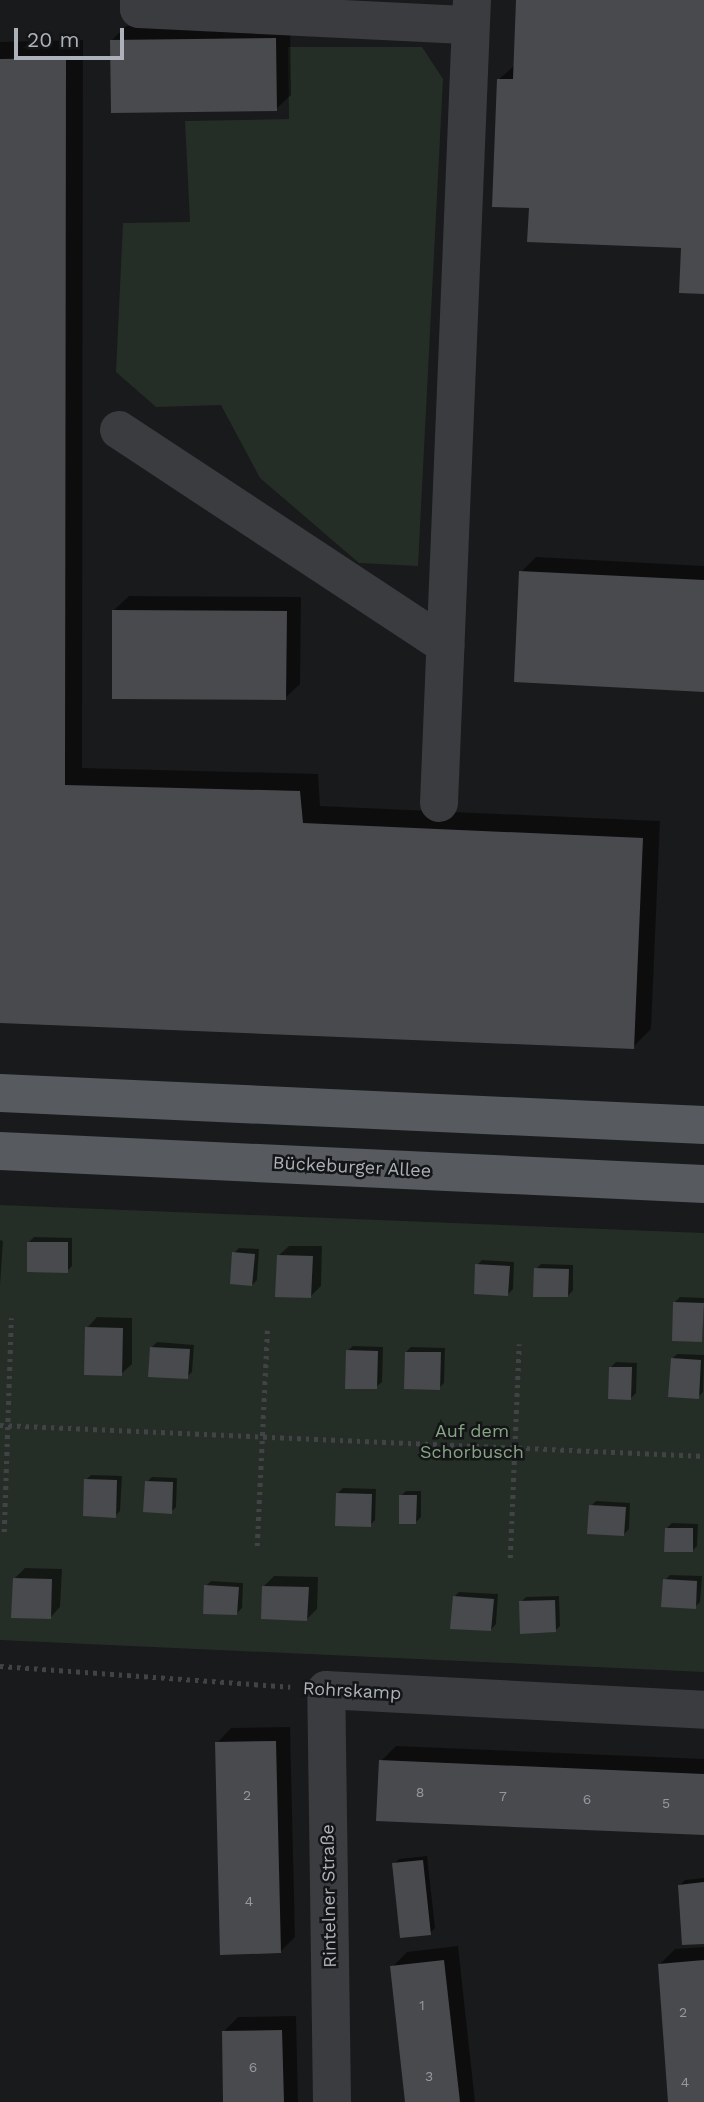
<!DOCTYPE html>
<meta charset="utf-8">
<style>
body{margin:0}
#map{position:relative;width:704px;height:2102px;overflow:hidden;background:#191a1b;font-family:"Work Sans",sans-serif}
div>[style]{position:absolute}
.green>*{inset:0;background:#252e26}
.shadow>*{inset:0;background:#0007}
.building>*{inset:0;background:#484a4e}
.path>*{height:4.5px;margin-top:-2.25px;transform-origin:0;background:repeating-linear-gradient(90deg,#414347 0 3.5px,transparent 0 8.5px)}
.minor>*{height:38px;margin:-19px;padding:0 19px;transform-origin:19px;border-radius:19px;background:#3b3c40}
.major>*{height:38px;margin:-19px;padding:0 19px;transform-origin:19px;border-radius:19px;background:#575a5f}
span{translate:-50% -50%;white-space:nowrap;text-align:center;line-height:1.15;-webkit-text-stroke:5px #141516;paint-order:stroke}
.number-label{font-size:14px;color:#94989f}
.number-label span{-webkit-text-stroke-width:0}
.street-label{font-size:18px;color:#adb2ba}
.park-label{font-size:18px;color:#87a485}
.scale{position:absolute;left:14px;top:28px;width:110px;height:32px;box-sizing:border-box;border:4px solid #adb2ba;border-top:0;padding-left:9px;font-size:21px;line-height:24px;white-space:nowrap;color:#adb2ba;-webkit-text-stroke:5px #141516;paint-order:stroke}
</style>
<div id="map">
<div class="green">
<i style="clip-path:polygon(288px 47px,422px 47px,443px 79px,418px 566px,359px 563px,260px 478px,221px 405px,156px 407px,116px 372px,123px 223px,190px 222px,185px 121px,289px 119px)"></i>
<i style="clip-path:polygon(0 1205px,704px 1233px,704px 1672px,0 1640px)"></i>
</div>
<div class="shadow">
<i style="clip-path:polygon(518px 0,704px 0,704px 293px,683px 247px,531px 206px,499px 79px,515px 65px)"></i>
<i style="clip-path:polygon(290px 24px,291px 95px,276px 109px,111px 41px,126px 26px)"></i>
<i style="clip-path:polygon(83px 40px,82px 768px,318px 774px,320px 806px,660px 821px,651px 1029px,633px 1047px,0 1021px,0 42px)"></i>
<i style="clip-path:polygon(536px 557px,704px 566px,704px 691px,521px 572px)"></i>
<i style="clip-path:polygon(129px 596px,301px 597px,300px 684px,285px 698px,114px 610px)"></i>
<i style="clip-path:polygon(34px 1237px,72px 1238px,72px 1266px,67px 1271px,29px 1242px)"></i>
<i style="clip-path:polygon(0 1240px,3px 1241px,0 1286px)"></i>
<i style="clip-path:polygon(289px 1246px,322px 1246px,321px 1286px,311px 1296px,278px 1256px)"></i>
<i style="clip-path:polygon(239px 1248px,259px 1249px,257px 1280px,252px 1285px,234px 1253px)"></i>
<i style="clip-path:polygon(482px 1260px,514px 1262px,513px 1289px,508px 1294px,477px 1265px)"></i>
<i style="clip-path:polygon(541px 1264px,573px 1265px,573px 1290px,568px 1296px,536px 1269px)"></i>
<i style="clip-path:polygon(680px 1297px,704px 1298px,702px 1340px,675px 1302px)"></i>
<i style="clip-path:polygon(97px 1317px,132px 1318px,132px 1364px,121px 1374px,87px 1328px)"></i>
<i style="clip-path:polygon(157px 1342px,194px 1345px,192px 1372px,187px 1377px,152px 1347px)"></i>
<i style="clip-path:polygon(353px 1346px,383px 1347px,382px 1382px,376px 1387px,347px 1351px)"></i>
<i style="clip-path:polygon(411px 1347px,445px 1348px,444px 1383px,439px 1388px,406px 1352px)"></i>
<i style="clip-path:polygon(677px 1354px,704px 1355px,703px 1392px,698px 1397px,672px 1359px)"></i>
<i style="clip-path:polygon(616px 1362px,637px 1363px,636px 1393px,631px 1398px,611px 1367px)"></i>
<i style="clip-path:polygon(91px 1475px,122px 1476px,120px 1511px,115px 1516px,86px 1480px)"></i>
<i style="clip-path:polygon(152px 1477px,177px 1478px,176px 1507px,171px 1512px,147px 1482px)"></i>
<i style="clip-path:polygon(343px 1488px,376px 1489px,375px 1520px,370px 1525px,338px 1493px)"></i>
<i style="clip-path:polygon(406px 1491px,421px 1491px,421px 1517px,416px 1522px,401px 1496px)"></i>
<i style="clip-path:polygon(596px 1501px,630px 1503px,629px 1529px,624px 1534px,591px 1506px)"></i>
<i style="clip-path:polygon(672px 1523px,698px 1524px,697px 1546px,692px 1551px,667px 1528px)"></i>
<i style="clip-path:polygon(25px 1568px,62px 1569px,60px 1607px,50px 1618px,14px 1579px)"></i>
<i style="clip-path:polygon(670px 1575px,702px 1576px,700px 1602px,695px 1607px,665px 1580px)"></i>
<i style="clip-path:polygon(274px 1576px,318px 1577px,317px 1609px,307px 1619px,264px 1586px)"></i>
<i style="clip-path:polygon(211px 1581px,243px 1583px,242px 1608px,237px 1613px,206px 1586px)"></i>
<i style="clip-path:polygon(459px 1592px,498px 1594px,496px 1624px,491px 1630px,454px 1597px)"></i>
<i style="clip-path:polygon(559px 1596px,560px 1626px,555px 1631px,521px 1602px,526px 1597px)"></i>
<i style="clip-path:polygon(290px 1727px,295px 1937px,280px 1952px,217px 1743px,231px 1728px)"></i>
<i style="clip-path:polygon(396px 1746px,704px 1759px,704px 1833px,381px 1761px)"></i>
<i style="clip-path:polygon(427px 1856px,435px 1928px,430px 1933px,394px 1864px,399px 1859px)"></i>
<i style="clip-path:polygon(704px 1878px,704px 1942px,680px 1885px,685px 1880px)"></i>
<i style="clip-path:polygon(458px 1946px,475px 2102px,407px 2102px,392px 1967px,407px 1952px)"></i>
<i style="clip-path:polygon(704px 1947px,704px 2102px,669px 2102px,660px 1964px,675px 1949px)"></i>
<i style="clip-path:polygon(296px 2016px,298px 2102px,225px 2102px,223px 2032px,238px 2017px)"></i>
</div>
<div class="building">
<i style="clip-path:polygon(516px 0,704px 0,704px 294px,679px 293px,681px 248px,527px 242px,529px 208px,492px 207px,497px 79px,513px 79px)"></i>
<i style="clip-path:polygon(276px 38px,277px 111px,111px 113px,110px 40px)"></i>
<i style="clip-path:polygon(66px 58px,65px 785px,300px 791px,303px 823px,643px 838px,634px 1049px,0 1023px,0 59px)"></i>
<i style="clip-path:polygon(519px 571px,704px 580px,704px 692px,514px 682px)"></i>
<i style="clip-path:polygon(112px 610px,287px 611px,286px 700px,112px 699px)"></i>
<i style="clip-path:polygon(27px 1242px,68px 1242px,68px 1273px,27px 1272px)"></i>
<i style="clip-path:polygon(232px 1252px,255px 1254px,252px 1286px,230px 1284px)"></i>
<i style="clip-path:polygon(277px 1255px,313px 1256px,311px 1298px,275px 1297px)"></i>
<i style="clip-path:polygon(475px 1264px,510px 1266px,508px 1296px,474px 1294px)"></i>
<i style="clip-path:polygon(534px 1268px,569px 1269px,568px 1297px,533px 1297px)"></i>
<i style="clip-path:polygon(673px 1302px,704px 1303px,702px 1342px,672px 1341px)"></i>
<i style="clip-path:polygon(85px 1327px,123px 1328px,122px 1376px,84px 1375px)"></i>
<i style="clip-path:polygon(150px 1347px,190px 1349px,188px 1379px,148px 1377px)"></i>
<i style="clip-path:polygon(346px 1350px,378px 1351px,377px 1389px,345px 1389px)"></i>
<i style="clip-path:polygon(405px 1352px,441px 1352px,440px 1390px,404px 1389px)"></i>
<i style="clip-path:polygon(671px 1358px,701px 1360px,699px 1399px,668px 1397px)"></i>
<i style="clip-path:polygon(609px 1367px,632px 1367px,631px 1400px,608px 1399px)"></i>
<i style="clip-path:polygon(84px 1479px,117px 1480px,116px 1518px,83px 1516px)"></i>
<i style="clip-path:polygon(145px 1481px,173px 1482px,172px 1514px,143px 1512px)"></i>
<i style="clip-path:polygon(336px 1493px,372px 1494px,371px 1527px,335px 1526px)"></i>
<i style="clip-path:polygon(399px 1495px,417px 1495px,416px 1524px,399px 1524px)"></i>
<i style="clip-path:polygon(589px 1505px,626px 1507px,624px 1536px,587px 1534px)"></i>
<i style="clip-path:polygon(665px 1528px,693px 1528px,693px 1552px,664px 1552px)"></i>
<i style="clip-path:polygon(13px 1578px,52px 1579px,51px 1619px,11px 1618px)"></i>
<i style="clip-path:polygon(663px 1579px,697px 1581px,696px 1609px,661px 1607px)"></i>
<i style="clip-path:polygon(204px 1585px,239px 1587px,237px 1615px,203px 1614px)"></i>
<i style="clip-path:polygon(262px 1586px,309px 1587px,307px 1621px,261px 1619px)"></i>
<i style="clip-path:polygon(453px 1596px,494px 1599px,491px 1631px,450px 1629px)"></i>
<i style="clip-path:polygon(555px 1600px,556px 1632px,520px 1634px,519px 1601px)"></i>
<i style="clip-path:polygon(276px 1741px,281px 1953px,220px 1955px,215px 1742px)"></i>
<i style="clip-path:polygon(379px 1760px,704px 1774px,704px 1835px,376px 1821px)"></i>
<i style="clip-path:polygon(423px 1860px,431px 1935px,400px 1938px,392px 1863px)"></i>
<i style="clip-path:polygon(704px 1882px,704px 1944px,682px 1945px,678px 1885px)"></i>
<i style="clip-path:polygon(444px 1960px,460px 2102px,405px 2102px,390px 1966px)"></i>
<i style="clip-path:polygon(704px 1960px,704px 2102px,668px 2102px,658px 1964px)"></i>
<i style="clip-path:polygon(282px 2030px,284px 2102px,223px 2102px,222px 2031px)"></i>
</div>
<div class="path">
<i style="left:0;top:1425px;width:705px;rotate:2.52deg"></i>
<i style="left:4px;top:1532px;width:214px;rotate:-88.1deg"></i>
<i style="left:257px;top:1546px;width:216px;rotate:-87.3deg"></i>
<i style="left:510px;top:1558px;width:214px;rotate:-87.6deg"></i>
<i style="left:0;top:1666px;width:291px;rotate:4.1deg"></i>
</div>
<div class="minor">
<i style="left:139px;top:0;width:9px;rotate:90deg"></i>
<i style="left:139px;top:9px;width:331px;rotate:2.8deg"></i>
<i style="left:119px;top:430px;width:391px;rotate:33.4deg"></i>
<i style="left:439px;top:803px;width:804px;rotate:-87.65deg"></i>
<i style="left:332px;top:2102px;width:412px;rotate:-90.8deg"></i>
<i style="left:326px;top:1690px;width:379px;rotate:3deg"></i>
</div>
<div class="major">
<i style="left:0;top:1093px;width:705px;rotate:2.6deg"></i>
<i style="left:0;top:1151px;width:705px;rotate:2.68deg"></i>
</div>
<div class="number-label">
<span style="left:420px;top:1792px">8</span>
<span style="left:247px;top:1795px">2</span>
<span style="left:503px;top:1796px">7</span>
<span style="left:587px;top:1799px">6</span>
<span style="left:666px;top:1803px">5</span>
<span style="left:249px;top:1901px">4</span>
<span style="left:422px;top:2005px">1</span>
<span style="left:683px;top:2012px">2</span>
<span style="left:253px;top:2067px">6</span>
<span style="left:429px;top:2076px">3</span>
<span style="left:685px;top:2082px">4</span>
</div>
<div class="street-label">
<span style="left:352px;top:1167px;rotate:3deg">Bückeburger Allee</span>
<span style="left:352px;top:1691px;rotate:3deg">Rohrskamp</span>
<span style="left:329px;top:1896px;rotate:-91deg">Rintelner Straße</span>
</div>
<div class="park-label">
<span style="left:472px;top:1442px">Auf dem<br>Schorbusch</span>
</div>
<div class="scale">20 m</div>
</div>
